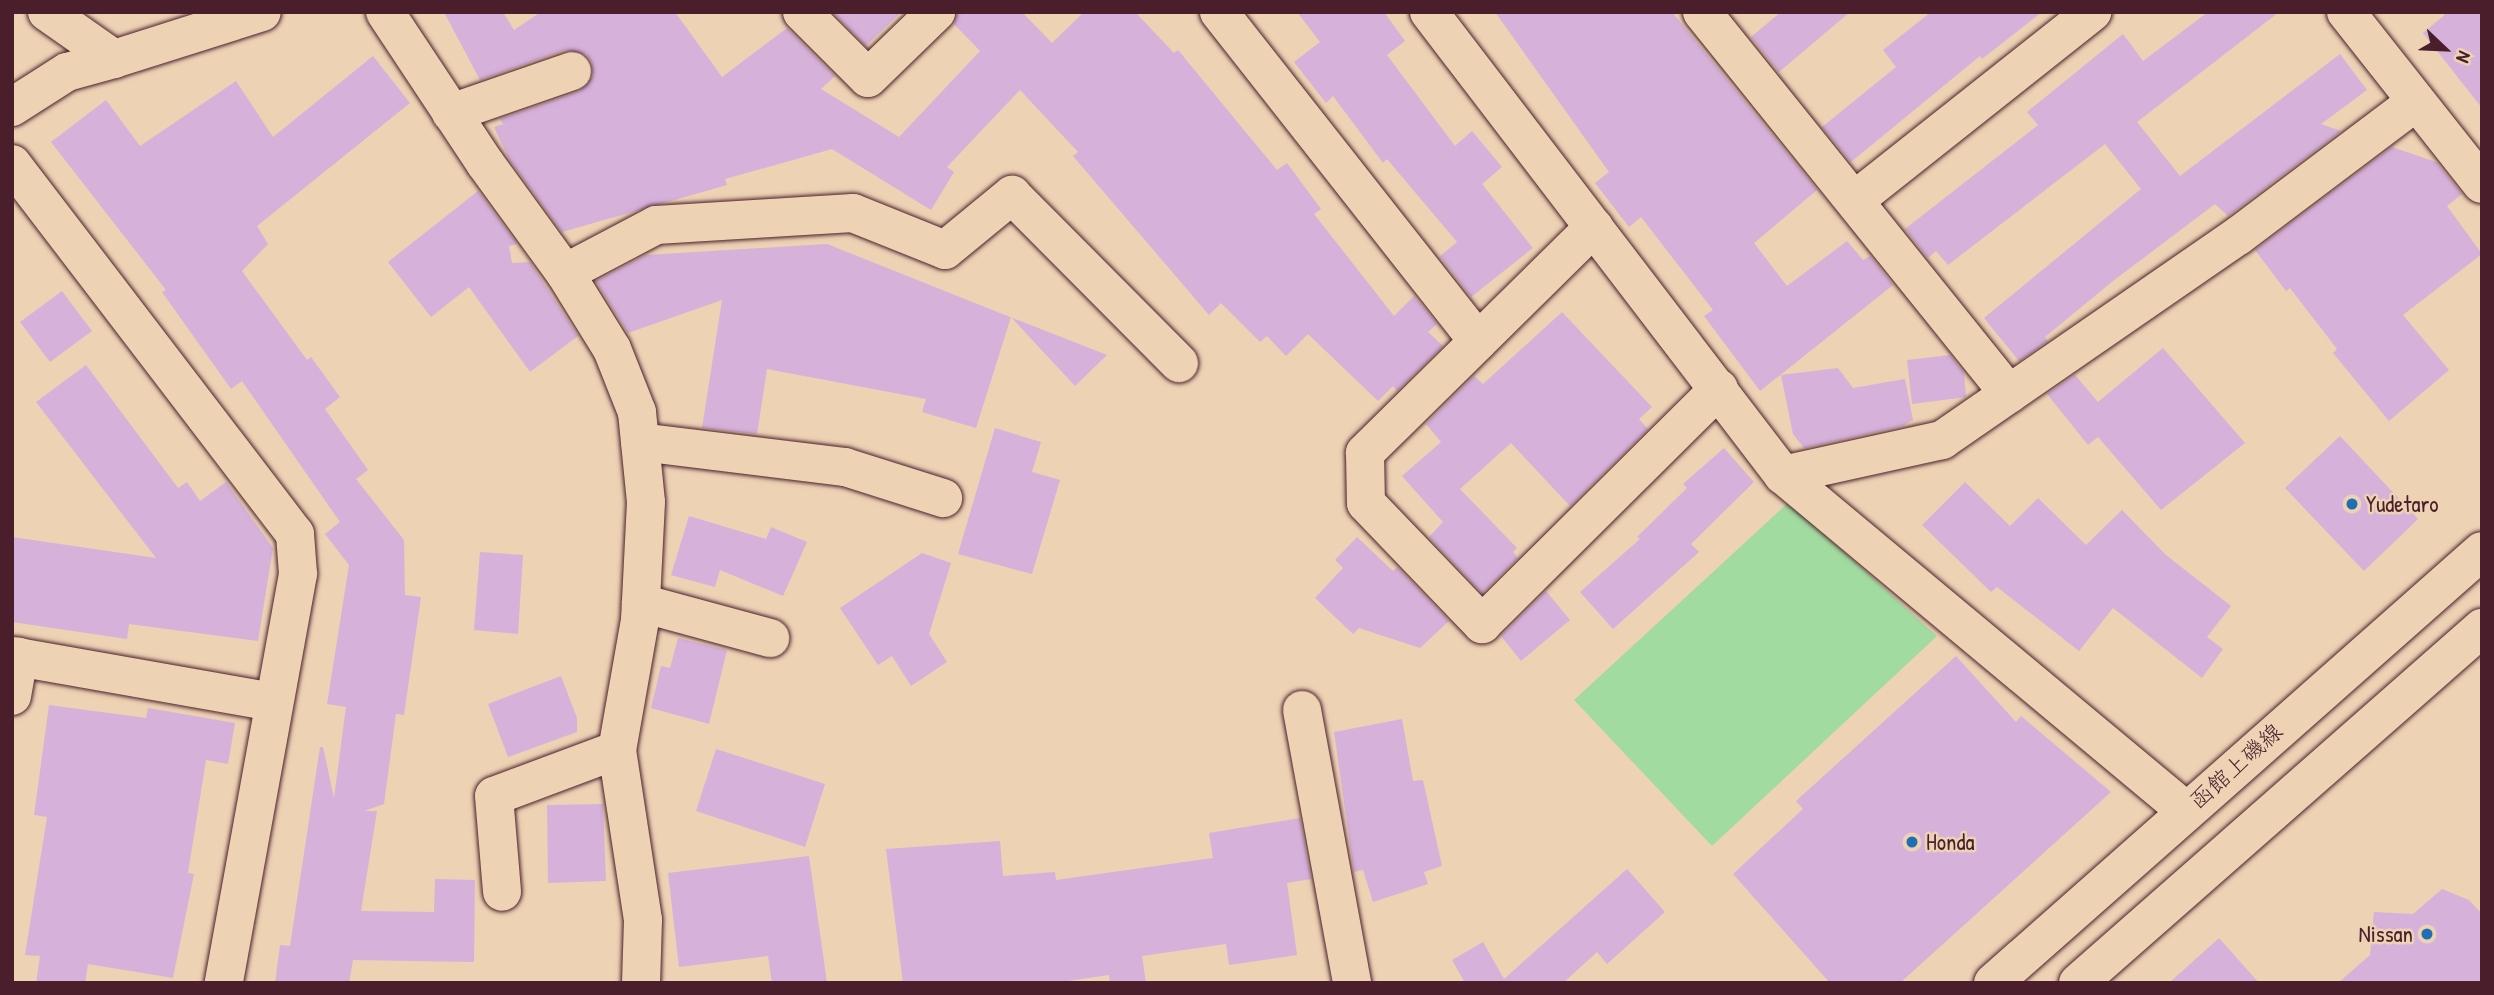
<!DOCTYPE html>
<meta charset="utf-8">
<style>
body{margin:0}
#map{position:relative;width:2494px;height:995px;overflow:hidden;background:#edd2b4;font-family:"Patrick Hand","Klee One",sans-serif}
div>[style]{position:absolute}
.green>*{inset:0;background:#a2dba0}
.building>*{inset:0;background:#d6b1da}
.roads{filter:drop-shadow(0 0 2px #4a1f2b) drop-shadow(0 0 2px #4a1f2b)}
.minor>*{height:38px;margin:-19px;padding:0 19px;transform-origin:19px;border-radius:19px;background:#edd2b4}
.major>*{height:38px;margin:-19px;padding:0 19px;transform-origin:19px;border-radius:19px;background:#edd2b4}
.dots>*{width:19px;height:19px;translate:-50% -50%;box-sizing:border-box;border:4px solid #edd2b4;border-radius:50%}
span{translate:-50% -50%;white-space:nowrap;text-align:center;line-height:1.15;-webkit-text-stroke:5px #edd2b4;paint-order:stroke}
.poi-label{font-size:23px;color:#4a1f2b}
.left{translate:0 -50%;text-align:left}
.right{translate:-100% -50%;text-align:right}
.street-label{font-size:23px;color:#4a1f2b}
.frame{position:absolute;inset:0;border:14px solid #4a1f2b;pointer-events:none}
.north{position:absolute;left:2410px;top:14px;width:70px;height:70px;-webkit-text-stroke:5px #edd2b4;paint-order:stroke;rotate:113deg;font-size:19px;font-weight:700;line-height:28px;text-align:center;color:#4a1f2b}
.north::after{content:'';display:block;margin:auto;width:24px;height:32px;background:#4a1f2b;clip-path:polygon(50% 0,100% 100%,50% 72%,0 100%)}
</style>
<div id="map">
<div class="green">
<i style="clip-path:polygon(1789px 502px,1937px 636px,1712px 846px,1574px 700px)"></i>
</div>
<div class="building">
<i style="clip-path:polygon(444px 12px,503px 12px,514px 30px,541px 12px,675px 12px,722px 77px,787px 28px,835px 76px,821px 89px,899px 137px,980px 51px,954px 24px,957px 12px,1022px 12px,1052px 43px,1084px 12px,1135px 12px,1174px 53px,1178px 50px,1277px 170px,1287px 163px,1321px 209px,1314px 214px,1394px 316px,1414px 296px,1437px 324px,1428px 332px,1443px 346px,1397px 391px,1393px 386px,1378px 401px,1308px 334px,1286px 356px,1267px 336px,1260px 342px,1221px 303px,1209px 315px,1073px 156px,1078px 152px,1020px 90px,947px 167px,954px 172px,931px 210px,832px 149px,725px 179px,727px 185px,562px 232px,509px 159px,494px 127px,503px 124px,500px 119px,580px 91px,593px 76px,592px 63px,586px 54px,565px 50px,480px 80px)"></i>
<i style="clip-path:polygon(833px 12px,901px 12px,866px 46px)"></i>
<i style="clip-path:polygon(1297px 12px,1384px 12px,1405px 41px,1387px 55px,1455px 146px,1472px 131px,1502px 167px,1482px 184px,1533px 248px,1471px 297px,1440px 256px,1457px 242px,1387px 159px,1383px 163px,1333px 96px,1326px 103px,1294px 62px,1320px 42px)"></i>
<i style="clip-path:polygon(1495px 12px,1672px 12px,1817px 190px,1754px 243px,1787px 286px,1847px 241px,1863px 260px,1870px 256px,1893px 285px,1760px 391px,1704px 316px,1713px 310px,1641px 217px,1629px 227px,1595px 183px,1609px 172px)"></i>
<i style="clip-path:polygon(1781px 12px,1850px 12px,1779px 72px,1751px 37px)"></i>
<i style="clip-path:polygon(1931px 12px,2042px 12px,1982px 59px,1980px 56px,1851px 162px,1822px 127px,1896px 67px,1883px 50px)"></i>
<i style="clip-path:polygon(2208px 12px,2279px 12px,2137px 122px,2180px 176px,2340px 54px,2367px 90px,2321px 124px,2341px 131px,2228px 216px,2215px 204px,2113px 281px,2045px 337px,2048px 341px,2019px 361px,1984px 318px,2141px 189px,2105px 144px,1948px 265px,1936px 251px,1928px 258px,1905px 229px,2038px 125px,2027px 112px,2123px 34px,2143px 61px)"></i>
<i style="clip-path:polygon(2448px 12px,2482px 12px,2482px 108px,2423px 33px)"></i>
<i style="clip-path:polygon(373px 56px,410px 103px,257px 226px,268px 244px,242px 271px,307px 360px,311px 357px,340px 397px,325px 409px,368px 470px,356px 479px,404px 540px,405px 595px,421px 597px,404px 715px,396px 714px,384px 804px,364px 811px,377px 811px,361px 911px,434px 912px,435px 879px,475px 880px,474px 962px,353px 960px,349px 983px,275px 983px,280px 945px,290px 946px,320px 747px,323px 747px,334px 798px,346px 707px,327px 704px,349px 565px,325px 534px,340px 522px,242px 381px,231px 389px,162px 292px,166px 290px,51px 142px,106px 100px,140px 146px,236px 81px,273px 137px)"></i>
<i style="clip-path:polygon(2392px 147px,2436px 162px,2462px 194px,2447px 206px,2482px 254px,2403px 315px,2449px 370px,2389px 421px,2333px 353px,2337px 349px,2290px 288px,2286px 291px,2255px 250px)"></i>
<i style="clip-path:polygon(478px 191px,517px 244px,509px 246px,512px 263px,530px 262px,578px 336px,530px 372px,469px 287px,431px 317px,388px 262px)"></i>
<i style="clip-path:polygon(827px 244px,1010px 317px,1107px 355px,1075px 386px,1011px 317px,976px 428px,922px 412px,926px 399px,767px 369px,757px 434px,702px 428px,722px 300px,628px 333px,596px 281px,646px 255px)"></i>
<i style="clip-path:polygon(62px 291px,92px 331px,50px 362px,20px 322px)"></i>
<i style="clip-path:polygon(1562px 312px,1652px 407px,1639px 419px,1648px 429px,1570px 506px,1511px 443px,1460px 489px,1517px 548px,1513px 552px,1518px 558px,1482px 593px,1429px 537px,1443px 522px,1402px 476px,1441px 442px,1426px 424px,1474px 376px,1483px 384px)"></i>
<i style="clip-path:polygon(2163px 348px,2245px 443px,2161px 510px,2098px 437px,2088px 445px,2047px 394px,2075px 375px,2098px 402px)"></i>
<i style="clip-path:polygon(1950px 355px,1964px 373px,1966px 397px,1912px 404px,1907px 360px)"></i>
<i style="clip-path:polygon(86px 365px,178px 488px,187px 482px,200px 501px,226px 482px,273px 548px,258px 641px,129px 624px,127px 639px,12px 622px,12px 537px,156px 558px,36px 402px)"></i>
<i style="clip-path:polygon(1838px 368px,1853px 388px,1905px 379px,1913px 420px,1903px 426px,1804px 448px,1793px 434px,1781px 375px)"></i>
<i style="clip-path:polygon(995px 428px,1041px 442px,1032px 472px,1060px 480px,1032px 574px,958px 554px)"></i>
<i style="clip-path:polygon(2340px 436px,2418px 519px,2364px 571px,2285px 488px)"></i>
<i style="clip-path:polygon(1724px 448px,1754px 482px,1691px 544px,1699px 552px,1613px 629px,1580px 592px,1640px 539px,1637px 537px,1687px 488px,1683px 484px)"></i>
<i style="clip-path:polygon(1965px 482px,2010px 526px,2038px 498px,2086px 545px,2122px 510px,2166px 555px,2231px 606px,2207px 637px,2223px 649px,2202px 678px,2113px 608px,2079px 651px,1997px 587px,1991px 592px,1922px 525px)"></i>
<i style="clip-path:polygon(689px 516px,766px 539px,771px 527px,807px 542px,783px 596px,720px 570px,715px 587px,671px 575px)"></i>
<i style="clip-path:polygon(1357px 537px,1393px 571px,1397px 567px,1449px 621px,1420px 648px,1359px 628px,1353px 634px,1315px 598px,1343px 568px,1335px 560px)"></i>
<i style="clip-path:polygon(480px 552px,523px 555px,518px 634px,474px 630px)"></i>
<i style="clip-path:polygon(922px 553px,951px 563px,929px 634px,947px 662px,911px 686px,892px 656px,878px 665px,840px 608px)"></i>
<i style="clip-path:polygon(1546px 591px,1570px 620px,1521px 661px,1501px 636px)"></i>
<i style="clip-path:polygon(678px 638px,727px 650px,709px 724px,651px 708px,661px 666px,670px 668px)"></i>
<i style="clip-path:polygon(1956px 656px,2016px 722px,2021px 716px,2111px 792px,1900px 983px,1830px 983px,1733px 874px,1803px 809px,1796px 801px)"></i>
<i style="clip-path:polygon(561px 676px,577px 718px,577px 732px,508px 757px,488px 704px)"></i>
<i style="clip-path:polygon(49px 705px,146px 718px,148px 708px,235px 723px,228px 764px,206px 760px,188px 873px,194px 874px,173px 978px,88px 964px,85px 983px,36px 983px,40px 956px,25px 955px,47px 817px,34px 815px)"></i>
<i style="clip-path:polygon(1402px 719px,1413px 781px,1423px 780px,1442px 866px,1424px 872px,1428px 884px,1373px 902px,1363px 870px,1354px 872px,1334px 732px)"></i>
<i style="clip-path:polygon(716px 749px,825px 784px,805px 847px,696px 811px)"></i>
<i style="clip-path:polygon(603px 804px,606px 881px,548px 883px,547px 805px)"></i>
<i style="clip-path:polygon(1300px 818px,1311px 879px,1287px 883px,1297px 955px,1229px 965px,1226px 944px,1142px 956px,1146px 983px,1110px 983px,1109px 975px,1054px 983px,903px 983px,886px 849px,1000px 841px,1003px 876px,1055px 872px,1056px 880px,1213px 858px,1209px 833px)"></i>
<i style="clip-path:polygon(809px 856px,827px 983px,772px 983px,768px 956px,679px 967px,668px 873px)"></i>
<i style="clip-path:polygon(1627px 869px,1665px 912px,1607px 964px,1597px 952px,1563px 983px,1465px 983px,1452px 960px,1483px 942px,1504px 979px)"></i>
<i style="clip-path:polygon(2442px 889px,2469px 900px,2482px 914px,2482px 983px,2338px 983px,2370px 955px,2374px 912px,2413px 914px)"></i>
<i style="clip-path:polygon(2219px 938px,2259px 983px,2169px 983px)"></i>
</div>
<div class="roads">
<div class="minor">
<i style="left:47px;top:12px;width:82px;rotate:35deg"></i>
<i style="left:114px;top:59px;width:155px;rotate:-17.6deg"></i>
<i style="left:385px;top:12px;width:181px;rotate:56.5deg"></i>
<i style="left:485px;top:163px;width:136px;rotate:54deg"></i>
<i style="left:565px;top:273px;width:89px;rotate:58.3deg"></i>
<i style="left:612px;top:349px;width:68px;rotate:68.4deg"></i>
<i style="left:637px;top:412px;width:90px;rotate:84.3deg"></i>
<i style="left:646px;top:502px;width:118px;rotate:92.9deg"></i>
<i style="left:640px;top:620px;width:132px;rotate:100deg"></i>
<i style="left:617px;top:750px;width:131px;rotate:159.5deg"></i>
<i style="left:494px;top:796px;width:96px;rotate:85.2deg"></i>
<i style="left:802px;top:12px;width:93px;rotate:45deg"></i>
<i style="left:868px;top:78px;width:95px;rotate:-44.1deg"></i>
<i style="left:1219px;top:12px;width:419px;rotate:51.8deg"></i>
<i style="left:1429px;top:12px;width:583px;rotate:52.6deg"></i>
<i style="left:1783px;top:475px;width:163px;rotate:-12.4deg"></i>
<i style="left:1942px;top:440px;width:359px;rotate:-34.6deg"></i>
<i style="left:2238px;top:236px;width:223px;rotate:-37deg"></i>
<i style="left:1702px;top:12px;width:490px;rotate:51.2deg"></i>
<i style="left:2346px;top:12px;width:219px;rotate:51.7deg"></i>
<i style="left:12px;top:107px;width:65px;rotate:-32.5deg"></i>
<i style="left:67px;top:72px;width:49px;rotate:-15.5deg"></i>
<i style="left:451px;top:113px;width:128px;rotate:-19.1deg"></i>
<i style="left:12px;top:164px;width:466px;rotate:52.6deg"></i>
<i style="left:295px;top:534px;width:40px;rotate:85.7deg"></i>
<i style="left:298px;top:574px;width:416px;rotate:100.3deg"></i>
<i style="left:1855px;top:200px;width:303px;rotate:-38.4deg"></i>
<i style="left:1594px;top:227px;width:322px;rotate:135.4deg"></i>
<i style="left:1365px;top:453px;width:50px;rotate:88.9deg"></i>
<i style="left:1366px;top:503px;width:168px;rotate:46.2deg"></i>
<i style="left:1482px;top:624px;width:334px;rotate:-44.8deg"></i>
<i style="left:565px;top:273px;width:103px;rotate:-27.8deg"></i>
<i style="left:656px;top:225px;width:197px;rotate:-3.5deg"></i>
<i style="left:853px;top:213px;width:99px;rotate:21.9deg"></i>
<i style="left:945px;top:250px;width:87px;rotate:-39.4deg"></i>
<i style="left:1012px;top:195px;width:237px;rotate:45.2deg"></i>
<i style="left:640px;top:442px;width:207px;rotate:7deg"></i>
<i style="left:845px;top:467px;width:103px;rotate:17.6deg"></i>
<i style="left:1783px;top:475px;width:525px;rotate:39.82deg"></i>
<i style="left:641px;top:603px;width:134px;rotate:15.2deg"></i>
<i style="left:12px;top:656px;width:265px;rotate:10deg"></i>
<i style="left:12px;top:696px;width:40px;rotate:-80deg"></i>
<i style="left:1302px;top:710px;width:278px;rotate:79.6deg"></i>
<i style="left:617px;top:750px;width:172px;rotate:81.3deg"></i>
<i style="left:643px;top:920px;width:63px;rotate:91.8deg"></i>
</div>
<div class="major">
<i style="left:1993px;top:983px;width:652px;rotate:-41.46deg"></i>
<i style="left:2078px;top:983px;width:538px;rotate:-41.31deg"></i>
</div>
</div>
<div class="dots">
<i style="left:2352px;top:504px;background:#1f6fb2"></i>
<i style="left:1912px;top:842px;background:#1f6fb2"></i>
<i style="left:2427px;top:934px;background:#1f6fb2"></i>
</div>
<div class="poi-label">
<span class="left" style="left:2366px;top:504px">Yudetaro</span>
<span class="left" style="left:1926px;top:842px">Honda</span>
<span class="right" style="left:2413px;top:934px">Nissan</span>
</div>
<div class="street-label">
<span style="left:2236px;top:766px;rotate:-42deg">函館上磯線</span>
</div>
<div class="frame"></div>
<div class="north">N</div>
</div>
